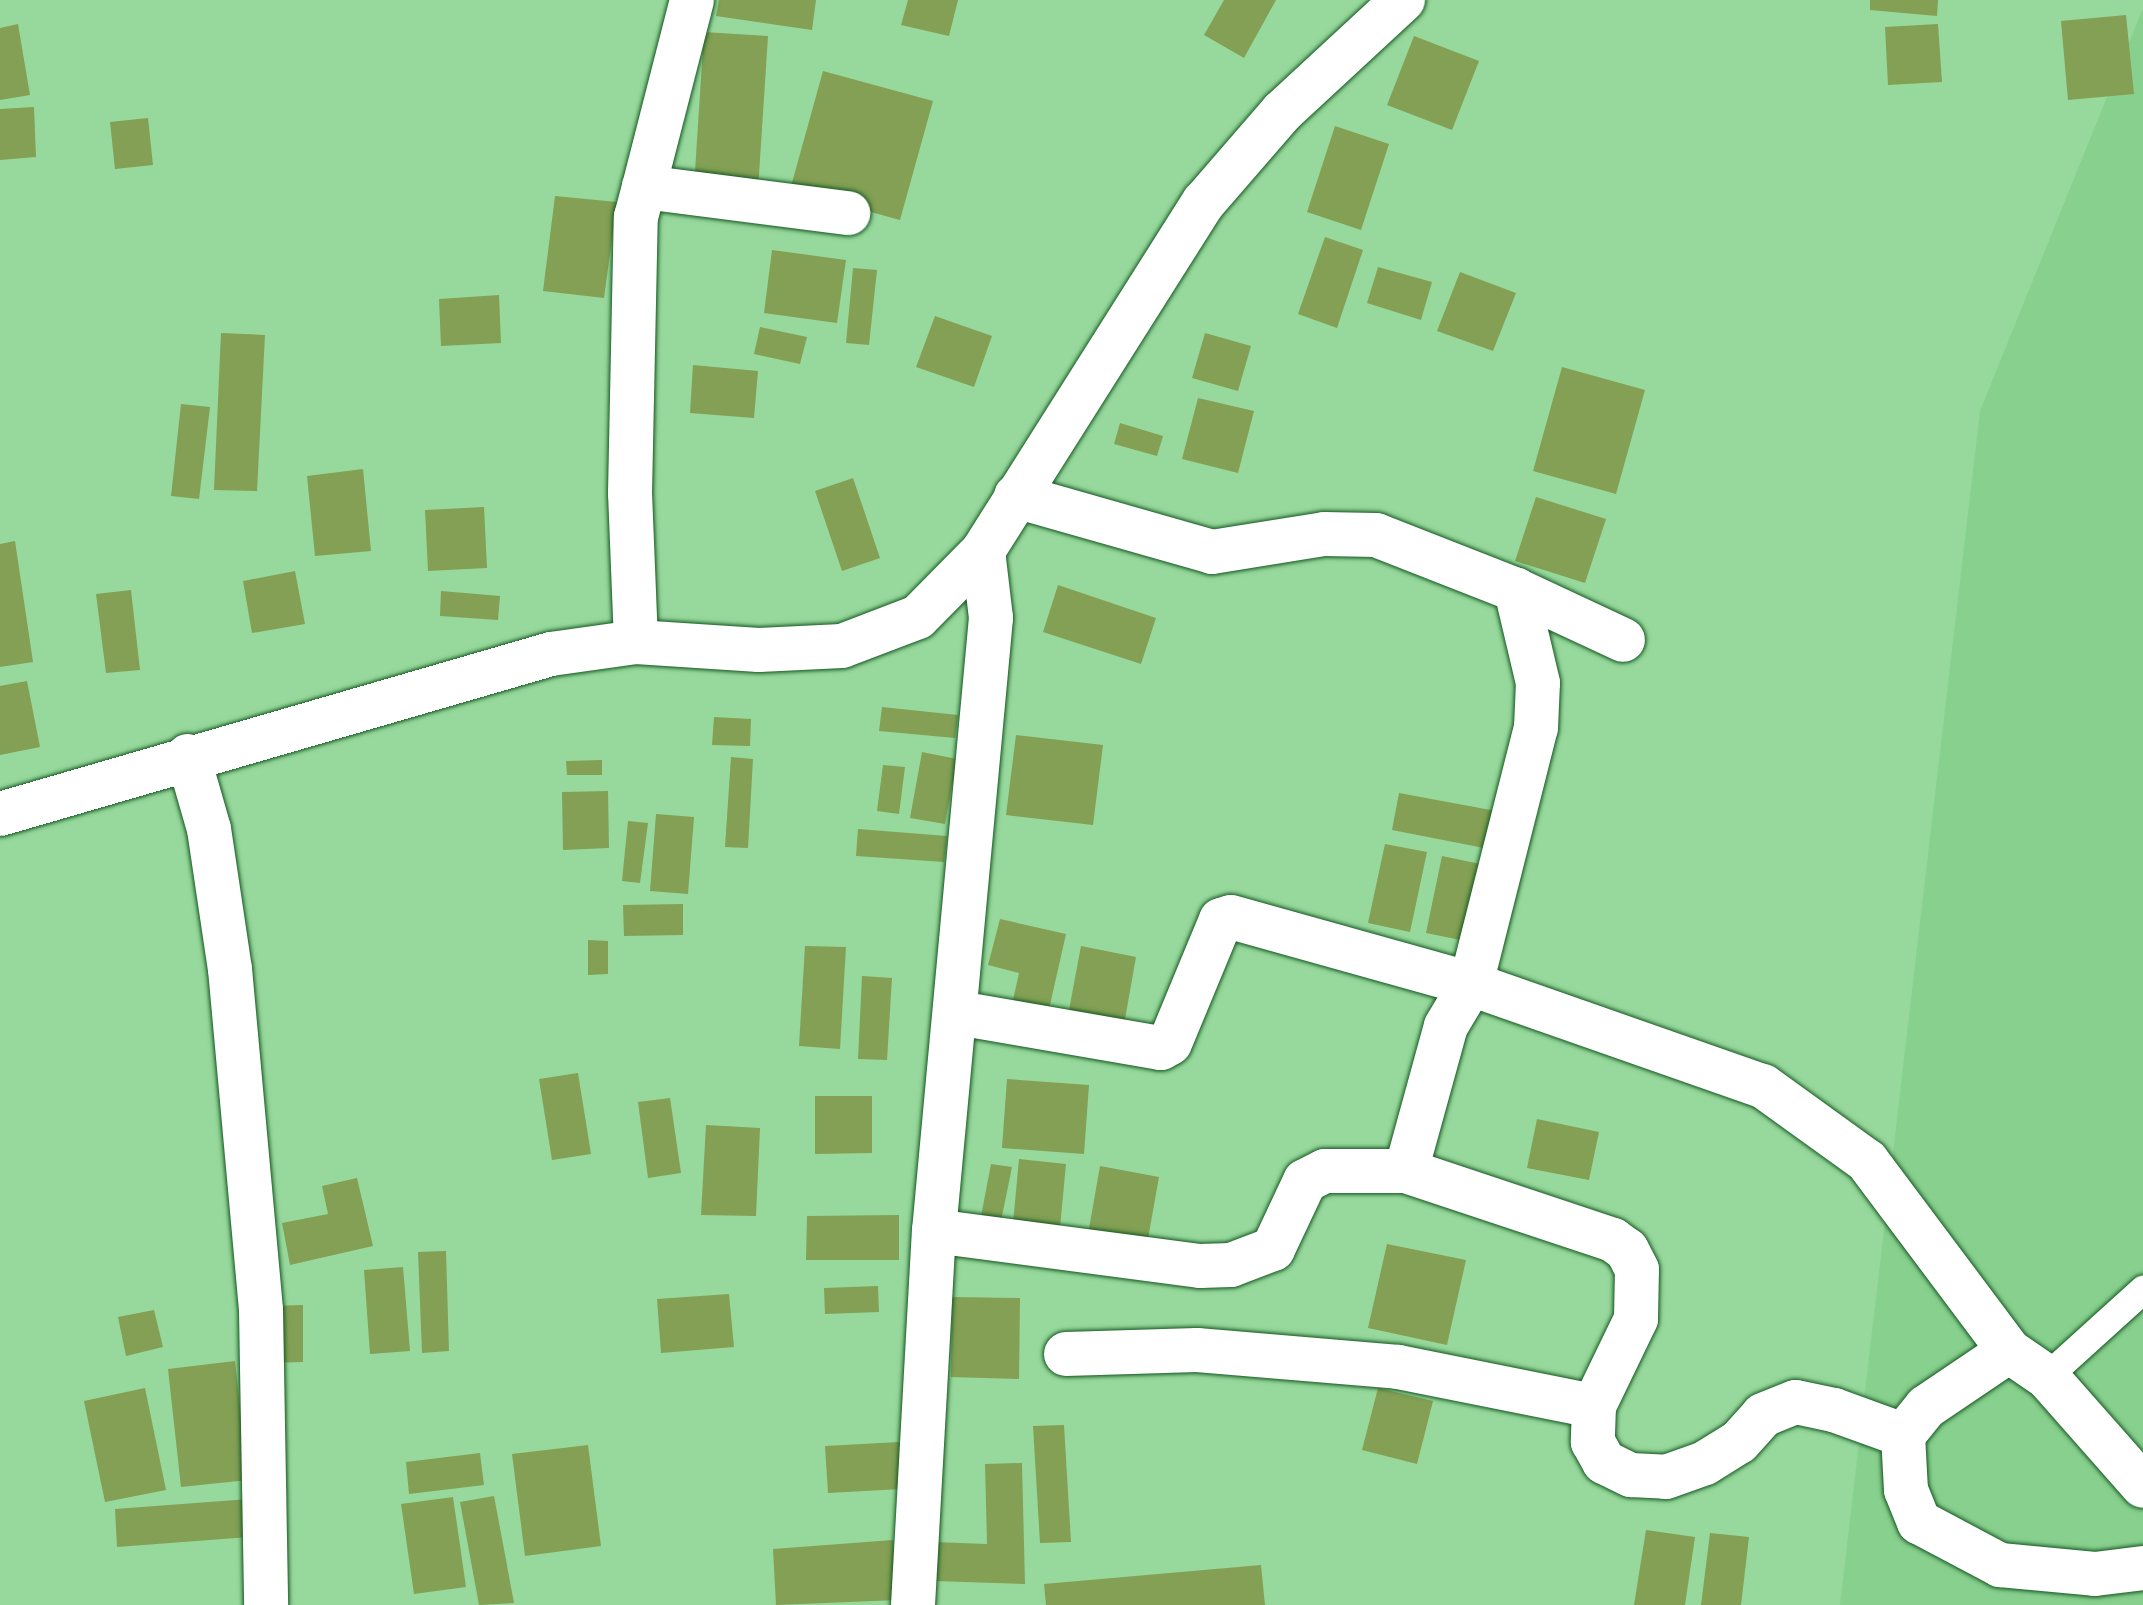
<!DOCTYPE html>
<style>
body{margin:0}
#map{position:relative;width:2143px;height:1605px;overflow:hidden;background:#97d99c;font-family:Manrope,sans-serif}
div>[style]{position:absolute}
.built>*{inset:0;background:#88d08e}
.building>*{inset:0;background:#83a054}
.roads{filter:drop-shadow(0 0 2px #145821) drop-shadow(0 0 2px #145821)}
.service>*{height:28px;margin:-14px;padding:0 14px;transform-origin:14px;border-radius:14px;background:#fff}
.minor>*{height:44px;margin:-22px;padding:0 22px;transform-origin:22px;border-radius:22px;background:#fff}
.tertiary>*{height:44px;margin:-22px;padding:0 22px;transform-origin:22px;border-radius:22px;background:#fff}
span{translate:-50% -50%;white-space:nowrap;text-align:center;line-height:1.15;-webkit-text-stroke:7px #97d99c;paint-order:stroke}
</style>
<div id="map">
<div class="built">
<i style="clip-path:polygon(2143px 8px,2143px 1605px,1840px 1605px,1980px 411px)"></i>
</div>
<div class="building">
<i style="clip-path:polygon(719px 0,816px 0,812px 30px,716px 16px)"></i>
<i style="clip-path:polygon(908px 0,958px 0,949px 36px,901px 25px)"></i>
<i style="clip-path:polygon(1224px 0,1276px 0,1244px 58px,1204px 35px)"></i>
<i style="clip-path:polygon(1870px 0,1938px 0,1937px 16px,1870px 10px)"></i>
<i style="clip-path:polygon(2126px 15px,2134px 94px,2068px 100px,2061px 21px)"></i>
<i style="clip-path:polygon(18px 24px,30px 95px,0 100px,0 28px)"></i>
<i style="clip-path:polygon(1938px 24px,1942px 82px,1888px 85px,1885px 27px)"></i>
<i style="clip-path:polygon(704px 32px,768px 36px,758px 190px,694px 187px)"></i>
<i style="clip-path:polygon(1414px 36px,1479px 61px,1452px 130px,1387px 105px)"></i>
<i style="clip-path:polygon(823px 71px,933px 101px,900px 220px,790px 190px)"></i>
<i style="clip-path:polygon(34px 107px,36px 157px,0 160px,0 109px)"></i>
<i style="clip-path:polygon(148px 118px,153px 165px,115px 169px,110px 122px)"></i>
<i style="clip-path:polygon(1335px 126px,1389px 144px,1361px 230px,1307px 212px)"></i>
<i style="clip-path:polygon(555px 196px,617px 202px,604px 298px,543px 291px)"></i>
<i style="clip-path:polygon(1325px 237px,1363px 250px,1337px 328px,1298px 314px)"></i>
<i style="clip-path:polygon(772px 250px,846px 260px,837px 323px,764px 313px)"></i>
<i style="clip-path:polygon(1378px 267px,1432px 282px,1421px 320px,1367px 303px)"></i>
<i style="clip-path:polygon(853px 268px,877px 270px,869px 345px,846px 343px)"></i>
<i style="clip-path:polygon(1460px 272px,1516px 293px,1493px 351px,1437px 331px)"></i>
<i style="clip-path:polygon(499px 295px,501px 343px,441px 346px,439px 299px)"></i>
<i style="clip-path:polygon(935px 316px,992px 336px,974px 387px,916px 367px)"></i>
<i style="clip-path:polygon(760px 327px,807px 337px,800px 364px,754px 354px)"></i>
<i style="clip-path:polygon(221px 333px,265px 335px,257px 491px,214px 490px)"></i>
<i style="clip-path:polygon(1205px 333px,1251px 346px,1238px 391px,1192px 378px)"></i>
<i style="clip-path:polygon(693px 365px,758px 371px,754px 418px,690px 413px)"></i>
<i style="clip-path:polygon(1562px 367px,1645px 390px,1616px 494px,1533px 471px)"></i>
<i style="clip-path:polygon(1198px 398px,1254px 411px,1238px 473px,1182px 459px)"></i>
<i style="clip-path:polygon(181px 404px,210px 407px,199px 499px,171px 496px)"></i>
<i style="clip-path:polygon(1120px 423px,1163px 436px,1157px 456px,1114px 444px)"></i>
<i style="clip-path:polygon(363px 469px,371px 551px,315px 556px,307px 476px)"></i>
<i style="clip-path:polygon(853px 478px,880px 558px,842px 571px,815px 491px)"></i>
<i style="clip-path:polygon(1536px 497px,1606px 519px,1585px 583px,1515px 561px)"></i>
<i style="clip-path:polygon(484px 507px,487px 568px,428px 571px,425px 510px)"></i>
<i style="clip-path:polygon(15px 541px,33px 662px,0 667px,0 544px)"></i>
<i style="clip-path:polygon(295px 571px,305px 624px,252px 633px,243px 581px)"></i>
<i style="clip-path:polygon(1058px 585px,1156px 618px,1141px 664px,1043px 632px)"></i>
<i style="clip-path:polygon(131px 590px,140px 670px,106px 673px,96px 594px)"></i>
<i style="clip-path:polygon(441px 591px,500px 596px,498px 620px,440px 616px)"></i>
<i style="clip-path:polygon(27px 681px,40px 747px,0 755px,0 686px)"></i>
<i style="clip-path:polygon(882px 707px,958px 715px,955px 738px,879px 731px)"></i>
<i style="clip-path:polygon(714px 717px,751px 719px,750px 746px,712px 745px)"></i>
<i style="clip-path:polygon(1016px 735px,1103px 745px,1093px 825px,1006px 815px)"></i>
<i style="clip-path:polygon(922px 752px,957px 759px,945px 824px,910px 818px)"></i>
<i style="clip-path:polygon(731px 757px,753px 759px,748px 848px,725px 847px)"></i>
<i style="clip-path:polygon(602px 760px,602px 775px,567px 775px,566px 761px)"></i>
<i style="clip-path:polygon(883px 765px,905px 767px,899px 814px,877px 811px)"></i>
<i style="clip-path:polygon(608px 791px,609px 848px,563px 850px,562px 792px)"></i>
<i style="clip-path:polygon(1399px 793px,1496px 811px,1489px 849px,1392px 830px)"></i>
<i style="clip-path:polygon(656px 814px,694px 817px,688px 894px,650px 891px)"></i>
<i style="clip-path:polygon(628px 821px,648px 823px,640px 883px,622px 881px)"></i>
<i style="clip-path:polygon(858px 829px,947px 836px,944px 862px,856px 856px)"></i>
<i style="clip-path:polygon(1385px 844px,1427px 852px,1410px 932px,1368px 923px)"></i>
<i style="clip-path:polygon(1442px 856px,1490px 866px,1475px 943px,1426px 933px)"></i>
<i style="clip-path:polygon(683px 904px,683px 935px,624px 936px,623px 905px)"></i>
<i style="clip-path:polygon(1000px 919px,1066px 934px,1045px 1027px,1009px 1018px,1019px 973px,988px 965px)"></i>
<i style="clip-path:polygon(588px 940px,608px 941px,608px 974px,588px 975px)"></i>
<i style="clip-path:polygon(805px 946px,846px 947px,840px 1049px,799px 1046px)"></i>
<i style="clip-path:polygon(1081px 946px,1136px 957px,1122px 1036px,1066px 1026px)"></i>
<i style="clip-path:polygon(862px 976px,892px 978px,887px 1060px,858px 1059px)"></i>
<i style="clip-path:polygon(578px 1073px,591px 1154px,552px 1160px,539px 1079px)"></i>
<i style="clip-path:polygon(1007px 1079px,1089px 1085px,1084px 1154px,1002px 1148px)"></i>
<i style="clip-path:polygon(815px 1096px,872px 1096px,872px 1153px,815px 1154px)"></i>
<i style="clip-path:polygon(670px 1098px,681px 1173px,648px 1178px,638px 1102px)"></i>
<i style="clip-path:polygon(1537px 1119px,1599px 1132px,1589px 1180px,1527px 1168px)"></i>
<i style="clip-path:polygon(706px 1125px,760px 1128px,756px 1216px,701px 1215px)"></i>
<i style="clip-path:polygon(1019px 1159px,1066px 1164px,1059px 1238px,1012px 1234px)"></i>
<i style="clip-path:polygon(991px 1164px,1012px 1167px,999px 1231px,979px 1227px)"></i>
<i style="clip-path:polygon(1100px 1166px,1159px 1177px,1146px 1250px,1087px 1240px)"></i>
<i style="clip-path:polygon(357px 1178px,373px 1246px,290px 1265px,282px 1223px,328px 1214px,322px 1186px)"></i>
<i style="clip-path:polygon(899px 1215px,899px 1260px,806px 1260px,807px 1216px)"></i>
<i style="clip-path:polygon(1387px 1244px,1466px 1260px,1447px 1345px,1368px 1328px)"></i>
<i style="clip-path:polygon(446px 1251px,449px 1351px,422px 1353px,418px 1252px)"></i>
<i style="clip-path:polygon(403px 1267px,410px 1351px,370px 1354px,364px 1270px)"></i>
<i style="clip-path:polygon(878px 1286px,879px 1312px,825px 1314px,824px 1288px)"></i>
<i style="clip-path:polygon(729px 1294px,734px 1347px,661px 1353px,657px 1299px)"></i>
<i style="clip-path:polygon(952px 1297px,1020px 1298px,1019px 1379px,951px 1377px)"></i>
<i style="clip-path:polygon(303px 1305px,303px 1362px,269px 1363px,269px 1306px)"></i>
<i style="clip-path:polygon(154px 1310px,163px 1347px,126px 1356px,118px 1317px)"></i>
<i style="clip-path:polygon(235px 1361px,248px 1480px,181px 1487px,168px 1369px)"></i>
<i style="clip-path:polygon(145px 1388px,166px 1490px,105px 1502px,84px 1401px)"></i>
<i style="clip-path:polygon(1378px 1388px,1433px 1401px,1417px 1464px,1362px 1450px)"></i>
<i style="clip-path:polygon(1064px 1425px,1071px 1542px,1040px 1543px,1033px 1426px)"></i>
<i style="clip-path:polygon(899px 1442px,901px 1489px,828px 1493px,825px 1446px)"></i>
<i style="clip-path:polygon(588px 1445px,601px 1546px,525px 1556px,512px 1454px)"></i>
<i style="clip-path:polygon(480px 1453px,484px 1485px,409px 1494px,406px 1462px)"></i>
<i style="clip-path:polygon(1022px 1463px,1025px 1584px,934px 1581px,934px 1542px,987px 1544px,985px 1464px)"></i>
<i style="clip-path:polygon(494px 1496px,514px 1603px,479px 1605px,460px 1502px)"></i>
<i style="clip-path:polygon(453px 1497px,466px 1587px,414px 1594px,401px 1504px)"></i>
<i style="clip-path:polygon(262px 1498px,264px 1536px,117px 1547px,115px 1509px)"></i>
<i style="clip-path:polygon(1646px 1530px,1695px 1537px,1685px 1605px,1634px 1605px)"></i>
<i style="clip-path:polygon(1710px 1533px,1749px 1537px,1741px 1605px,1701px 1605px)"></i>
<i style="clip-path:polygon(893px 1540px,898px 1600px,776px 1605px,773px 1549px)"></i>
<i style="clip-path:polygon(1261px 1565px,1265px 1605px,1046px 1605px,1044px 1584px)"></i>
</div>
<div class="roads">
<div class="service">
<i style="left:2047px;top:1377px;width:130px;rotate:-42.2deg"></i>
</div>
<div class="minor">
<i style="left:644px;top:187px;width:193px;rotate:-75.6deg"></i>
<i style="left:1016px;top:496px;width:204px;rotate:15.9deg"></i>
<i style="left:1212px;top:552px;width:113px;rotate:-9.1deg"></i>
<i style="left:1324px;top:534px;width:52px;rotate:1.1deg"></i>
<i style="left:1376px;top:535px;width:150px;rotate:21.4deg"></i>
<i style="left:1516px;top:590px;width:118px;rotate:25deg"></i>
<i style="left:636px;top:642px;width:149px;rotate:-92.3deg"></i>
<i style="left:630px;top:493px;width:276px;rotate:-88.8deg"></i>
<i style="left:636px;top:217px;width:31px;rotate:-75deg"></i>
<i style="left:644px;top:187px;width:206px;rotate:7.3deg"></i>
<i style="left:188px;top:756px;width:76px;rotate:74deg"></i>
<i style="left:209px;top:829px;width:142px;rotate:81.5deg"></i>
<i style="left:230px;top:969px;width:342px;rotate:84.8deg"></i>
<i style="left:261px;top:1310px;width:295px;rotate:89deg"></i>
<i style="left:958px;top:1013px;width:206px;rotate:9.8deg"></i>
<i style="left:1161px;top:1048px;width:10px;rotate:-29deg"></i>
<i style="left:1170px;top:1043px;width:133px;rotate:-67.5deg"></i>
<i style="left:1221px;top:920px;width:10px;rotate:-17deg"></i>
<i style="left:1231px;top:917px;width:249px;rotate:15.6deg"></i>
<i style="left:1471px;top:984px;width:309px;rotate:19.3deg"></i>
<i style="left:1763px;top:1086px;width:128px;rotate:35.8deg"></i>
<i style="left:1867px;top:1161px;width:237px;rotate:53.2deg"></i>
<i style="left:2009px;top:1351px;width:46px;rotate:34.4deg"></i>
<i style="left:2047px;top:1377px;width:145px;rotate:48.6deg"></i>
<i style="left:1406px;top:1171px;width:150px;rotate:-74.6deg"></i>
<i style="left:1446px;top:1026px;width:49px;rotate:-59.2deg"></i>
<i style="left:1471px;top:984px;width:264px;rotate:-75.8deg"></i>
<i style="left:1536px;top:728px;width:45px;rotate:-87.5deg"></i>
<i style="left:1538px;top:683px;width:96px;rotate:-103.3deg"></i>
<i style="left:934px;top:1231px;width:268px;rotate:7.5deg"></i>
<i style="left:1200px;top:1266px;width:31px;rotate:-2deg"></i>
<i style="left:1231px;top:1265px;width:45px;rotate:-20.9deg"></i>
<i style="left:1273px;top:1249px;width:75px;rotate:-64.8deg"></i>
<i style="left:1305px;top:1181px;width:22px;rotate:-27deg"></i>
<i style="left:1325px;top:1171px;width:81px"></i>
<i style="left:1406px;top:1171px;width:218px;rotate:18.4deg"></i>
<i style="left:1613px;top:1240px;width:17px;rotate:36deg"></i>
<i style="left:1627px;top:1250px;width:22px;rotate:63deg"></i>
<i style="left:1637px;top:1270px;width:49px;rotate:91.2deg"></i>
<i style="left:1636px;top:1319px;width:97px;rotate:115.8deg"></i>
<i style="left:1594px;top:1406px;width:36px;rotate:92deg"></i>
<i style="left:1593px;top:1442px;width:23px;rotate:61deg"></i>
<i style="left:1604px;top:1462px;width:30px;rotate:26deg"></i>
<i style="left:1631px;top:1475px;width:35px;rotate:3deg"></i>
<i style="left:1666px;top:1477px;width:41px;rotate:-19.7deg"></i>
<i style="left:1705px;top:1463px;width:40px;rotate:-32deg"></i>
<i style="left:1739px;top:1442px;width:36px;rotate:-48deg"></i>
<i style="left:1763px;top:1415px;width:35px;rotate:-22deg"></i>
<i style="left:1796px;top:1402px;width:39px;rotate:12deg"></i>
<i style="left:1834px;top:1410px;width:73px;rotate:19.9deg"></i>
<i style="left:2009px;top:1351px;width:100px;rotate:146deg"></i>
<i style="left:1926px;top:1407px;width:36px;rotate:129deg"></i>
<i style="left:1903px;top:1435px;width:55px;rotate:86.9deg"></i>
<i style="left:1906px;top:1490px;width:35px;rotate:68deg"></i>
<i style="left:1919px;top:1522px;width:92px;rotate:28deg"></i>
<i style="left:2000px;top:1565px;width:95px;rotate:5.4deg"></i>
<i style="left:2095px;top:1574px;width:48px;rotate:-7.1deg"></i>
<i style="left:1066px;top:1354px;width:131px;rotate:-1.7deg"></i>
<i style="left:1197px;top:1350px;width:202px;rotate:4.8deg"></i>
<i style="left:1398px;top:1367px;width:200px;rotate:11.3deg"></i>
<i style="left:913px;top:1605px;width:375px;rotate:-86.8deg"></i>
<i style="left:934px;top:1231px;width:616px;rotate:-84.69deg"></i>
<i style="left:991px;top:618px;width:67px;rotate:-96.8deg"></i>
</div>
<div class="tertiary">
<i style="left:0;top:814px;width:574px;rotate:-16.19deg"></i>
<i style="left:551px;top:654px;width:86px;rotate:-8deg"></i>
<i style="left:636px;top:642px;width:123px;rotate:3.7deg"></i>
<i style="left:759px;top:650px;width:83px;rotate:-2.8deg"></i>
<i style="left:842px;top:646px;width:81px;rotate:-20.9deg"></i>
<i style="left:918px;top:617px;width:93px;rotate:-45.4deg"></i>
<i style="left:983px;top:551px;width:413px;rotate:-57.7deg"></i>
<i style="left:1204px;top:202px;width:119px;rotate:-49.1deg"></i>
<i style="left:1282px;top:112px;width:165px;rotate:-42.8deg"></i>
</div>
</div>
</div>
